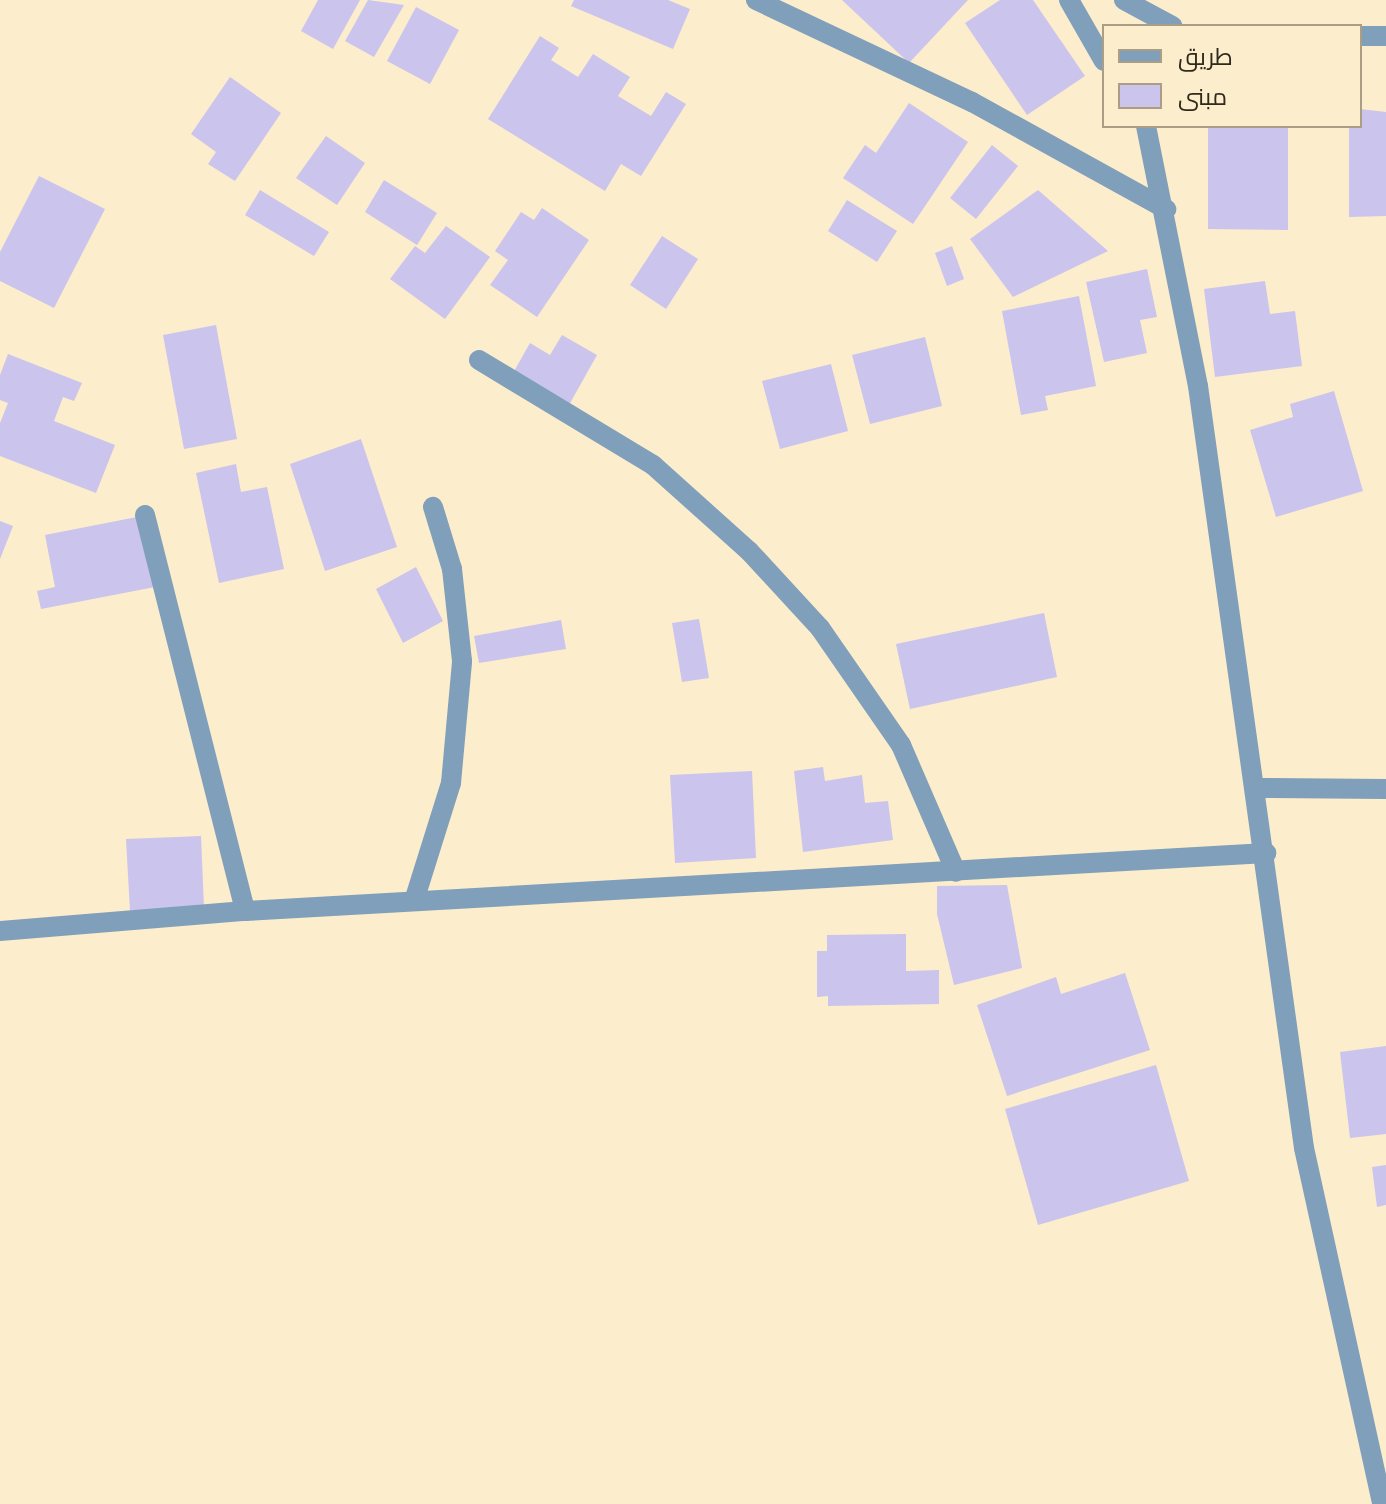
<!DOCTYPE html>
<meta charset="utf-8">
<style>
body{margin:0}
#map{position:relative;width:1386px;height:1504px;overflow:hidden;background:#fcedcc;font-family:Quicksand,Cairo,sans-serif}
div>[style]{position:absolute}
.building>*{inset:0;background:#cbc4ed}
.street>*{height:20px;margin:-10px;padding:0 10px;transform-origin:10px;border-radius:10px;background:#809fba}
span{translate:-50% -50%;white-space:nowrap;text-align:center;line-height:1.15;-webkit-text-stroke:8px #fcedcc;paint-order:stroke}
.legend{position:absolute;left:1102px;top:24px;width:260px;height:104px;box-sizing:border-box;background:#fcedcc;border:2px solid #aa9f86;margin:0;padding:10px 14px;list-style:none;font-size:24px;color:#302a1d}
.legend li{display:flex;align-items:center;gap:16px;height:40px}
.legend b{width:40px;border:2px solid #aa9f86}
</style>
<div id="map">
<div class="building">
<i style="clip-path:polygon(318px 0,360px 0,333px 49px,301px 31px)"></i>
<i style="clip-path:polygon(368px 0,404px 5px,374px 57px,345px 41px)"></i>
<i style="clip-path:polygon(574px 0,668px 0,690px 9px,673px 49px,571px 6px)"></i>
<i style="clip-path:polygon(842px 0,968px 0,909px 63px)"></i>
<i style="clip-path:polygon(1000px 0,1033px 0,1085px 76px,1027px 115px,965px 23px)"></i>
<i style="clip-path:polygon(416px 7px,459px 30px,430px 84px,387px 61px)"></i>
<i style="clip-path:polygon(540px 36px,559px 48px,551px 60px,578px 77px,593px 54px,630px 77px,618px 96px,651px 116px,666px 92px,686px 104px,641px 176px,621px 164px,605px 191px,488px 119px)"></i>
<i style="clip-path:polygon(230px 77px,281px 113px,235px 181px,208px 164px,216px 152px,191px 134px)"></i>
<i style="clip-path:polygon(909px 103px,968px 142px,913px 224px,843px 178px,865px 145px,876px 153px)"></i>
<i style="clip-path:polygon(1360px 109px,1386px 112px,1386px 216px,1349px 217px,1349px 126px,1360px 126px)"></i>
<i style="clip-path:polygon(1208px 126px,1288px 126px,1288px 230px,1208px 229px)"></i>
<i style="clip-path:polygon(326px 136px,365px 163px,337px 205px,296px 178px)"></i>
<i style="clip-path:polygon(992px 145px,1018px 166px,976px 219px,950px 198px)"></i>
<i style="clip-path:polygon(39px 176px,105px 209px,54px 308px,0 281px,0 252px)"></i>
<i style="clip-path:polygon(384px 180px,437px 213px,417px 245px,365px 212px)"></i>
<i style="clip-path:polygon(260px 190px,329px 232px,314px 256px,245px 215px)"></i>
<i style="clip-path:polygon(1038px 190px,1108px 251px,1013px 297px,970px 239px)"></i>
<i style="clip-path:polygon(847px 200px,897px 231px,877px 262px,828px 231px)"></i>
<i style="clip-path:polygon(542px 208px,589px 240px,537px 317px,490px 285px,508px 260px,495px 251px,521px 212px,534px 220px)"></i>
<i style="clip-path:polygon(446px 226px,490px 257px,445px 319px,390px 279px,415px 246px,425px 253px)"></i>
<i style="clip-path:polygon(662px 236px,698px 259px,666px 309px,630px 285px)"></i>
<i style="clip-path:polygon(952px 246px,964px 279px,947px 286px,935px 253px)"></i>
<i style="clip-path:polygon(1147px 269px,1157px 317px,1140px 320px,1147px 353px,1104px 362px,1086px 282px)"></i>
<i style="clip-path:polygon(1265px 281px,1270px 314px,1295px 311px,1302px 366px,1215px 377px,1204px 289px)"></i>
<i style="clip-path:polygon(1079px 296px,1096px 386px,1045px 396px,1048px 410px,1021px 415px,1002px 311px)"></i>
<i style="clip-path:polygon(216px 325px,237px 439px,184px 449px,163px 335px)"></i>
<i style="clip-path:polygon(562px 335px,597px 355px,569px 405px,513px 373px,530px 343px,550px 355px)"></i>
<i style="clip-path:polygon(925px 337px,942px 406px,870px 424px,852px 355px)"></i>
<i style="clip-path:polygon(8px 354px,82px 383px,74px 401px,63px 397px,54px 421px,115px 445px,96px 493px,0 456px,0 423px,8px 403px,0 400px,0 375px)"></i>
<i style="clip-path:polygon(831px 364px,848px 431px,780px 449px,762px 381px)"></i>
<i style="clip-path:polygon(1334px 391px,1363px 491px,1276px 517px,1250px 430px,1293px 417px,1290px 404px)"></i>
<i style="clip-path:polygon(361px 439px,397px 547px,325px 571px,290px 464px)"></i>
<i style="clip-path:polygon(236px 464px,241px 492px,267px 487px,284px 569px,219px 583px,196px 473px)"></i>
<i style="clip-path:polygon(142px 516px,155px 587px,41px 609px,37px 591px,55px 587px,45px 535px)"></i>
<i style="clip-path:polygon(0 521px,13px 526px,0 559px)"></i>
<i style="clip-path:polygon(416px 567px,443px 621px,403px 643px,376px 589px)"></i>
<i style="clip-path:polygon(1044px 613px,1057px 677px,910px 709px,896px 644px)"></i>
<i style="clip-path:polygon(699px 619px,709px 678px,682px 682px,672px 623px)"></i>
<i style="clip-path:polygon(561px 620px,566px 649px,479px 663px,474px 636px)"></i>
<i style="clip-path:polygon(823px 767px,825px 781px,862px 775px,865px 803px,888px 801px,893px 840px,803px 852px,794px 771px)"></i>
<i style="clip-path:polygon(752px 771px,756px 858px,675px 863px,670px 775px)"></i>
<i style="clip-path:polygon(201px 836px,204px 908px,130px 911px,126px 839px)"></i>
<i style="clip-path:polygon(1007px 885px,1022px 968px,954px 985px,937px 914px,937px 886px)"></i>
<i style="clip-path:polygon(906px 934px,906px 971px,939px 970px,939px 1004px,828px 1006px,828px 996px,817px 997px,817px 951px,827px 951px,827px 935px)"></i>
<i style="clip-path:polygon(1125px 973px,1150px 1050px,1007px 1096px,977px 1005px,1056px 977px,1061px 994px)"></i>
<i style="clip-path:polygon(1386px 1046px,1386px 1134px,1350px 1138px,1340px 1052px)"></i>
<i style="clip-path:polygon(1156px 1065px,1189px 1181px,1038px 1225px,1005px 1109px)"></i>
<i style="clip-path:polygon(1386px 1165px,1386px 1205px,1377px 1207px,1372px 1167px)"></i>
</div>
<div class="street">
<i style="left:756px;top:0;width:239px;rotate:25.3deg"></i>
<i style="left:972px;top:102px;width:222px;rotate:28.9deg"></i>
<i style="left:1069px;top:0;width:70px;rotate:60.2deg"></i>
<i style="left:1124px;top:0;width:55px;rotate:28.4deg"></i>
<i style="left:1360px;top:36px;width:26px"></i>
<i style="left:1146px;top:126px;width:265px;rotate:78.7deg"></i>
<i style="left:1198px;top:386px;width:769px;rotate:82.08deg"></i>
<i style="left:1304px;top:1148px;width:364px;rotate:77.6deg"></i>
<i style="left:479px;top:360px;width:203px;rotate:31.1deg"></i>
<i style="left:653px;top:465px;width:129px;rotate:41.9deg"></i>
<i style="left:749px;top:551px;width:105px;rotate:47.3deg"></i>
<i style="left:820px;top:628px;width:142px;rotate:55.3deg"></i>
<i style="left:901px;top:745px;width:138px;rotate:66.6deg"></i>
<i style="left:145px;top:515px;width:408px;rotate:75.8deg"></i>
<i style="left:1255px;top:788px;width:131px;rotate:0.4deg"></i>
<i style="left:414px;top:901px;width:124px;rotate:-72.6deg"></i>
<i style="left:451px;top:783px;width:122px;rotate:-84.8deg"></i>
<i style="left:462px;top:661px;width:93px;rotate:-96.2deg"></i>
<i style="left:452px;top:569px;width:65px;rotate:-107deg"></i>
<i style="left:0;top:931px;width:246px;rotate:-4.7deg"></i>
<i style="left:245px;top:911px;width:1023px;rotate:-3.25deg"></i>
</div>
<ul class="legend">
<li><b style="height:10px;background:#809fba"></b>طريق</li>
<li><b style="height:22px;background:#cbc4ed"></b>مبنى</li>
</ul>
</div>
